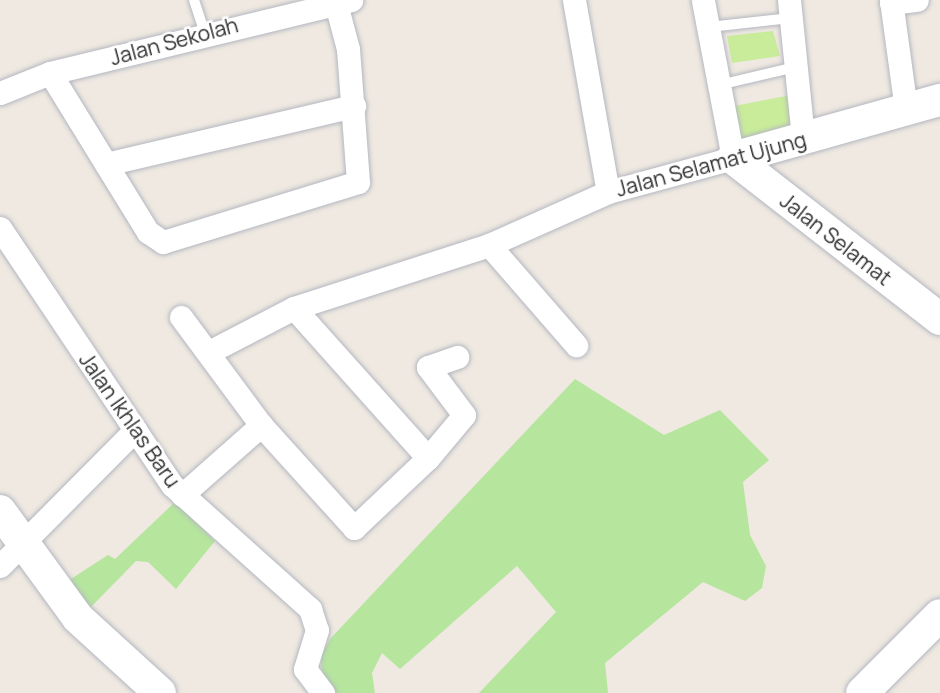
<!DOCTYPE html>
<style>
body{margin:0}
#map{position:relative;width:940px;height:693px;overflow:hidden;background:#efe9e1;font-family:Manrope,sans-serif}
div>[style]{position:absolute}
.green>*{inset:0;background:#b6e59e}
.pitch>*{inset:0;background:#c9ec9a}
.roads{filter:drop-shadow(0 0 2px #b4b7c1) drop-shadow(0 0 2px #b4b7c1)}
.lane>*{height:10px;margin:-5px;padding:0 5px;transform-origin:5px;border-radius:5px;background:#fff}
.street>*{height:23px;margin:-11.5px;padding:0 11.5px;transform-origin:11.5px;border-radius:11.5px;background:#fff}
.secondary>*{height:32px;margin:-16px;padding:0 16px;transform-origin:16px;border-radius:16px;background:#fff}
span{translate:-50% -50%;white-space:nowrap;text-align:center;line-height:1.15;-webkit-text-stroke:5px #fff;paint-order:stroke}
.street-label{font-size:21px;color:#2e2e2e}
</style>
<div id="map">
<div class="green">
<i style="clip-path:polygon(575px 379px,664px 435px,720px 410px,769px 460px,743px 482px,750px 535px,766px 566px,762px 588px,745px 601px,703px 582px,605px 663px,608px 693px,479px 693px,556px 612px,517px 566px,400px 669px,382px 653px,372px 673px,375px 693px,336px 693px,322px 677px,321px 656px,330px 639px)"></i>
<i style="clip-path:polygon(175px 502px,215px 541px,176px 589px,148px 562px,136px 561px,91px 607px,63px 584px,108px 555px,115px 559px)"></i>
</div>
<div class="pitch">
<i style="clip-path:polygon(773px 31px,780px 56px,732px 63px,727px 36px)"></i>
<i style="clip-path:polygon(791px 95px,797px 131px,736px 144px,729px 107px)"></i>
</div>
<div class="roads">
<div class="lane">
<i style="left:194px;top:0;width:36px;rotate:72deg"></i>
<i style="left:709px;top:27px;width:82px;rotate:-6.3deg"></i>
<i style="left:719px;top:85px;width:79px;rotate:-13.2deg"></i>
</div>
<div class="street">
<i style="left:574px;top:0;width:195px;rotate:80deg"></i>
<i style="left:789px;top:0;width:140px;rotate:84.2deg"></i>
<i style="left:891px;top:0;width:110px;rotate:82.2deg"></i>
<i style="left:891px;top:3px;width:26px;rotate:-7deg"></i>
<i style="left:50px;top:73px;width:187px;rotate:58.4deg"></i>
<i style="left:148px;top:232px;width:18px;rotate:34deg"></i>
<i style="left:163px;top:242px;width:204px;rotate:-17.1deg"></i>
<i style="left:358px;top:182px;width:133px;rotate:-94.3deg"></i>
<i style="left:348px;top:49px;width:47px;rotate:-104.9deg"></i>
<i style="left:0;top:93px;width:54px;rotate:-21.8deg"></i>
<i style="left:50px;top:73px;width:310px;rotate:-13.6deg"></i>
<i style="left:106px;top:164px;width:255px;rotate:-13.2deg"></i>
<i style="left:0;top:228px;width:309px;rotate:56.2deg"></i>
<i style="left:172px;top:485px;width:186px;rotate:41.9deg"></i>
<i style="left:310px;top:609px;width:22px;rotate:72deg"></i>
<i style="left:317px;top:630px;width:41px;rotate:107.1deg"></i>
<i style="left:305px;top:669px;width:30px;rotate:53deg"></i>
<i style="left:489px;top:245px;width:133px;rotate:49deg"></i>
<i style="left:181px;top:317px;width:134px;rotate:53.5deg"></i>
<i style="left:261px;top:425px;width:139px;rotate:47.9deg"></i>
<i style="left:354px;top:528px;width:102px;rotate:-43.4deg"></i>
<i style="left:428px;top:458px;width:201px;rotate:-131.8deg"></i>
<i style="left:209px;top:352px;width:96px;rotate:-27.4deg"></i>
<i style="left:294px;top:308px;width:205px;rotate:-17.9deg"></i>
<i style="left:489px;top:245px;width:130px;rotate:-24deg"></i>
<i style="left:608px;top:192px;width:130px;rotate:-15.2deg"></i>
<i style="left:733px;top:158px;width:161px;rotate:-100.8deg"></i>
<i style="left:428px;top:458px;width:56px;rotate:-50.1deg"></i>
<i style="left:464px;top:415px;width:60px;rotate:-126.9deg"></i>
<i style="left:428px;top:367px;width:31px;rotate:-19deg"></i>
<i style="left:182px;top:495px;width:106px;rotate:-41.5deg"></i>
<i style="left:0;top:566px;width:192px;rotate:-45.2deg"></i>
</div>
<div class="secondary">
<i style="left:733px;top:158px;width:262px;rotate:37.9deg"></i>
<i style="left:733px;top:158px;width:215px;rotate:-15.7deg"></i>
<i style="left:0;top:511px;width:132px;rotate:53.9deg"></i>
<i style="left:78px;top:618px;width:111px;rotate:42.4deg"></i>
<i style="left:862px;top:693px;width:110px;rotate:-45deg"></i>
</div>
</div>
<div class="street-label">
<span style="left:174px;top:41px;rotate:-15deg">Jalan Sekolah</span>
<span style="left:711px;top:164px;rotate:-15deg">Jalan Selamat Ujung</span>
<span style="left:836px;top:239px;rotate:38deg">Jalan Selamat</span>
<span style="left:130px;top:420px;rotate:55deg">Jalan Ikhlas Baru</span>
</div>
</div>
